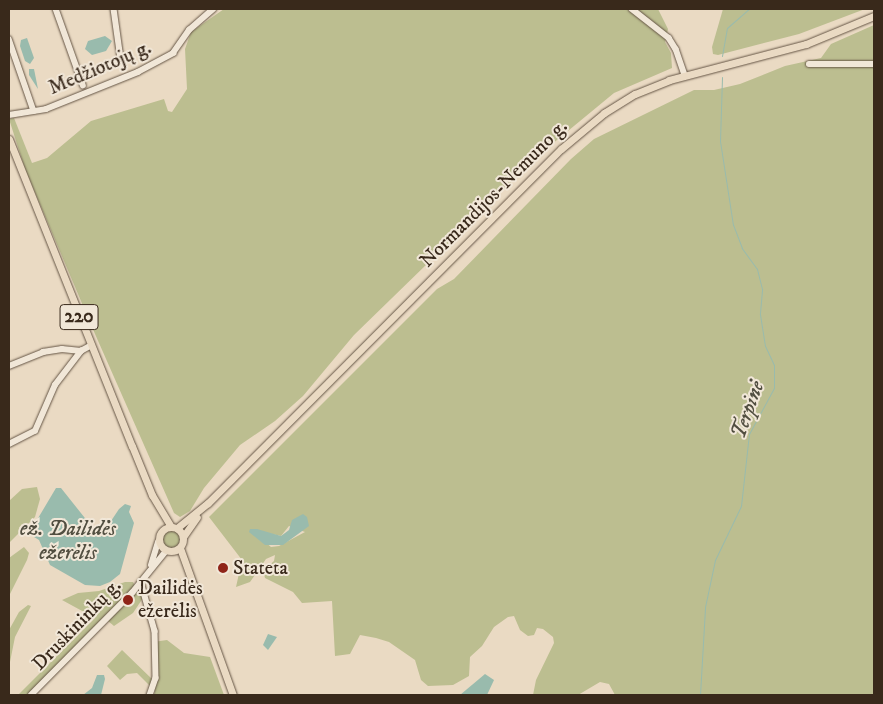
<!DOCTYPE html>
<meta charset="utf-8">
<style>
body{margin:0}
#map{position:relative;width:883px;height:704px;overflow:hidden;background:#eadac3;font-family:"IM FELL DW Pica",serif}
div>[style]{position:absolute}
.green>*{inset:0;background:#bcbe90}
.round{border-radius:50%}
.water>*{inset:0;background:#99bbad}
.stream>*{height:1px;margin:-0.5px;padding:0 0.5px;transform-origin:0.5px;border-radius:0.5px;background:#99bbad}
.roads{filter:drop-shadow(0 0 1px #655545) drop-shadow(0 0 1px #655545)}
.minor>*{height:5.5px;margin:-2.75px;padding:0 2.75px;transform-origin:2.75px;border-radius:2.75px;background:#f1e7d8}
.major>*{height:7px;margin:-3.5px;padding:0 3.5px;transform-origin:3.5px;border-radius:3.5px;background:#eadac3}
.major>.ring{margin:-3.5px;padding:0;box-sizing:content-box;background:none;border:7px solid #eadac3;border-radius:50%}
.dots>*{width:14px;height:14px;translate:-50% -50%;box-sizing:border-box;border:2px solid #f1e7d8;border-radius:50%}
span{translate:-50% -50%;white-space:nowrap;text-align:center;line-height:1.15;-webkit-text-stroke:4px #f1e7d8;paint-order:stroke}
.shield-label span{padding:1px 4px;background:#f1e7d8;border:1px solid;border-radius:4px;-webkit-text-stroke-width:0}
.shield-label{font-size:19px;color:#39291b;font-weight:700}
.street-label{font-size:20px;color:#39291b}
.poi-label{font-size:20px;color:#39291b}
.left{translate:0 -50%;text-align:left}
.water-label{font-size:21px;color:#514e40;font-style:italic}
.frame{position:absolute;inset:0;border:10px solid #39291b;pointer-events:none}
</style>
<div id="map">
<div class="green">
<i style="clip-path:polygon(224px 9px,658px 9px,668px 29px,665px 42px,671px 53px,672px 68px,614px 93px,540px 154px,354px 335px,303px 396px,275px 421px,240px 445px,204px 488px,190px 511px,180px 517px,174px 513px,95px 334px,25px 169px,9px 119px,14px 118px,32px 163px,47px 158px,91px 121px,164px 99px,168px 111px,172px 112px,187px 89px,185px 49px,191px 32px)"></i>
<i style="clip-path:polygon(723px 9px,865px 9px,799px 34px,718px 55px,713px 54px,712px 47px)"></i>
<i style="clip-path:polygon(evenodd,874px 25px,874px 695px,615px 695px,609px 684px,600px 682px,578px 695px,533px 695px,536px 680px,554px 643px,553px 637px,543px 629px,537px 628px,534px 635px,528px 636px,520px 630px,514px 616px,508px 617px,494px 627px,482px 646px,470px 657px,469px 676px,453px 685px,428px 686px,421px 680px,415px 660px,389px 642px,376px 638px,360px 635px,350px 654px,335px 656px,332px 601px,302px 603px,293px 592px,265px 578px,263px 571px,274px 561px,275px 555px,266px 559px,250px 582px,236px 587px,242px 560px,209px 517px,437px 289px,454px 279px,571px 159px,594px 139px,694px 90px,714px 90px,740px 84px,785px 66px,821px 58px,831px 44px,874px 25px,289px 526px,305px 532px,279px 546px,271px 547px,250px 529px,281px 536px,289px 526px)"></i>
<i style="clip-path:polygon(37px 487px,40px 499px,35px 517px,9px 543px,9px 501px,22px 489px)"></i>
<i class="round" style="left:162px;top:530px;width:18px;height:18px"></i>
<i style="clip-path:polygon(24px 547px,29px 553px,27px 560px,9px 596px,9px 558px)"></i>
<i style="clip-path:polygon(125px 582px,133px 582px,135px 586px,28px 695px,18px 695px,95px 618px,62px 600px,78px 593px,99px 591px)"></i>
<i style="clip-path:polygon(139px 590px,145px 595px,133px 613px,114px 626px,108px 621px)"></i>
<i style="clip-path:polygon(28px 605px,31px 606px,15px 637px,9px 667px,9px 630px,19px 612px)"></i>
<i style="clip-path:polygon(167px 640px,184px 653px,210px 657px,224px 695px,154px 695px,155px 691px,137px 673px,127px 674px,120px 680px,107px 666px,122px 650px,153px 680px,153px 642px)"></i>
</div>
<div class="water">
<i style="clip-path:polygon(105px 36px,112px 41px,106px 51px,92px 55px,85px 49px,88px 41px)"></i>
<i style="clip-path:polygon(27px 38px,34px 58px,30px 64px,25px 61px,20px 46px,21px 40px)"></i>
<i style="clip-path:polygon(29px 69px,34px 69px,38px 89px,29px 75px)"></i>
<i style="clip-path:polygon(56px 488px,61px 488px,100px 537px,109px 532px,111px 521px,119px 509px,125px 504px,131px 506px,129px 512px,134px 523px,120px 574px,110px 582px,100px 586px,85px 585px,50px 565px,39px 540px,34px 537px,34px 525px)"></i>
<i style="clip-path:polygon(303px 514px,307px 517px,309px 526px,283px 545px,265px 545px,249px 532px,250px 529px,257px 529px,281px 536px,289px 530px,292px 520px)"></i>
<i style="clip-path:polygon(268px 634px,277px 637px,268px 650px,263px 645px)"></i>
<i style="clip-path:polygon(485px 674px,494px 680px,487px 695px,460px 695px)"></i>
<i style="clip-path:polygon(97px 675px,104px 675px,105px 679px,101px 695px,83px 695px,92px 688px)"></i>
</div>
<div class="stream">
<i style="left:722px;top:56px;width:28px;rotate:-80deg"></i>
<i style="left:727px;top:28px;width:29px;rotate:-41deg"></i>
<i style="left:700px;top:695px;width:88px;rotate:-86.7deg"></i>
<i style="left:705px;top:607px;width:48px;rotate:-78deg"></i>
<i style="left:715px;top:560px;width:60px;rotate:-64.3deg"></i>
<i style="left:741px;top:506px;width:72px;rotate:-83.7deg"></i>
<i style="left:749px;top:434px;width:52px;rotate:-61.5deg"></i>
<i style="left:774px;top:388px;width:23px;rotate:-90deg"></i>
<i style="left:774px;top:365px;width:21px;rotate:-115deg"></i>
<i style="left:765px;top:346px;width:33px;rotate:-99deg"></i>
<i style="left:760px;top:313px;width:24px;rotate:-85deg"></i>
<i style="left:762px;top:289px;width:21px;rotate:-104deg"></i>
<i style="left:757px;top:269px;width:26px;rotate:-126deg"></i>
<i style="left:742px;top:248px;width:25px;rotate:-111deg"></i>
<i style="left:733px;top:225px;width:85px;rotate:-98.8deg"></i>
<i style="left:720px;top:141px;width:64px;rotate:-88.2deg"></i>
</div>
<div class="roads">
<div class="minor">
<i style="left:56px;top:9px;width:81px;rotate:70.4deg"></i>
<i style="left:114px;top:9px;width:50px;rotate:82deg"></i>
<i style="left:632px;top:9px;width:47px;rotate:38.1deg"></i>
<i style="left:669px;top:38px;width:13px;rotate:58deg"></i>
<i style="left:676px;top:49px;width:28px;rotate:71deg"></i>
<i style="left:9px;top:39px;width:76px;rotate:70.9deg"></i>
<i style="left:809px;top:64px;width:65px"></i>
<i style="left:9px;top:115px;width:37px;rotate:-9deg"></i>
<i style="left:46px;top:109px;width:99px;rotate:-21.9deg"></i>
<i style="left:138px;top:72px;width:40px;rotate:-28deg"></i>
<i style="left:173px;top:53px;width:28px;rotate:-55deg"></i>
<i style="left:189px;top:30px;width:32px;rotate:-41deg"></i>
<i style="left:9px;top:366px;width:37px;rotate:-22deg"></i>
<i style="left:43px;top:352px;width:19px;rotate:-9deg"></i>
<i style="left:62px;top:349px;width:19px;rotate:6deg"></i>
<i style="left:81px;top:351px;width:10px;rotate:-29deg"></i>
<i style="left:9px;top:444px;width:29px;rotate:-27deg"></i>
<i style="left:35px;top:431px;width:50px;rotate:-66.5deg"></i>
<i style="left:55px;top:385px;width:43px;rotate:-52.6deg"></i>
<i style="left:151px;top:565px;width:24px;rotate:-73deg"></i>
<i style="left:141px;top:582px;width:51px;rotate:74.1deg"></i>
<i style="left:155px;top:631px;width:47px;rotate:88.8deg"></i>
<i style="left:156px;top:678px;width:18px;rotate:109deg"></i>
<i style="left:31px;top:695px;width:144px;rotate:-45.3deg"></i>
<i style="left:132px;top:593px;width:54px;rotate:-51deg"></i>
</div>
<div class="major">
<i style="left:9px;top:139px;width:331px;rotate:68.2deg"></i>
<i style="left:132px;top:446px;width:53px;rotate:67.8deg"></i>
<i style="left:152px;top:495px;width:37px;rotate:59deg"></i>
<i class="ring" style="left:159px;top:527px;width:17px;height:17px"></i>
<i style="left:177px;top:528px;width:40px;rotate:-39deg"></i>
<i style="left:208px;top:503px;width:500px;rotate:-45.1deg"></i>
<i style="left:561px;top:149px;width:56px;rotate:-39.9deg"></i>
<i style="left:604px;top:113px;width:36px;rotate:-32deg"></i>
<i style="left:635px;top:94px;width:37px;rotate:-22deg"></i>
<i style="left:669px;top:80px;width:142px;rotate:-14.7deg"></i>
<i style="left:806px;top:44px;width:74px;rotate:-22.4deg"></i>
<i style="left:183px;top:537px;width:24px;rotate:-55deg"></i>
<i style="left:180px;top:548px;width:156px;rotate:70.2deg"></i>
</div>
</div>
<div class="dots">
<i style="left:223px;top:568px;background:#8f2418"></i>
<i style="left:128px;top:600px;background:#8f2418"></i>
</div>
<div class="shield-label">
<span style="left:79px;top:317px">220</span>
</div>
<div class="street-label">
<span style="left:100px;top:68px;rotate:-23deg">Medžiotojų g.</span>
<span style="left:494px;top:194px;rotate:-45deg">Normandijos-Nemuno g.</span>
<span style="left:77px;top:625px;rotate:-46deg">Druskininkų g.</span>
</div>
<div class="poi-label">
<span class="left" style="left:233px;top:568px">Stateta</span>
<span class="left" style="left:138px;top:600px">Dailidės<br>ežerėlis</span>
</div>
<div class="water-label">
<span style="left:748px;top:410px;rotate:-70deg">Terpinė</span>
<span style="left:68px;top:541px">ež. Dailidės<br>ežerėlis</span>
</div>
<div class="frame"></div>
</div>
